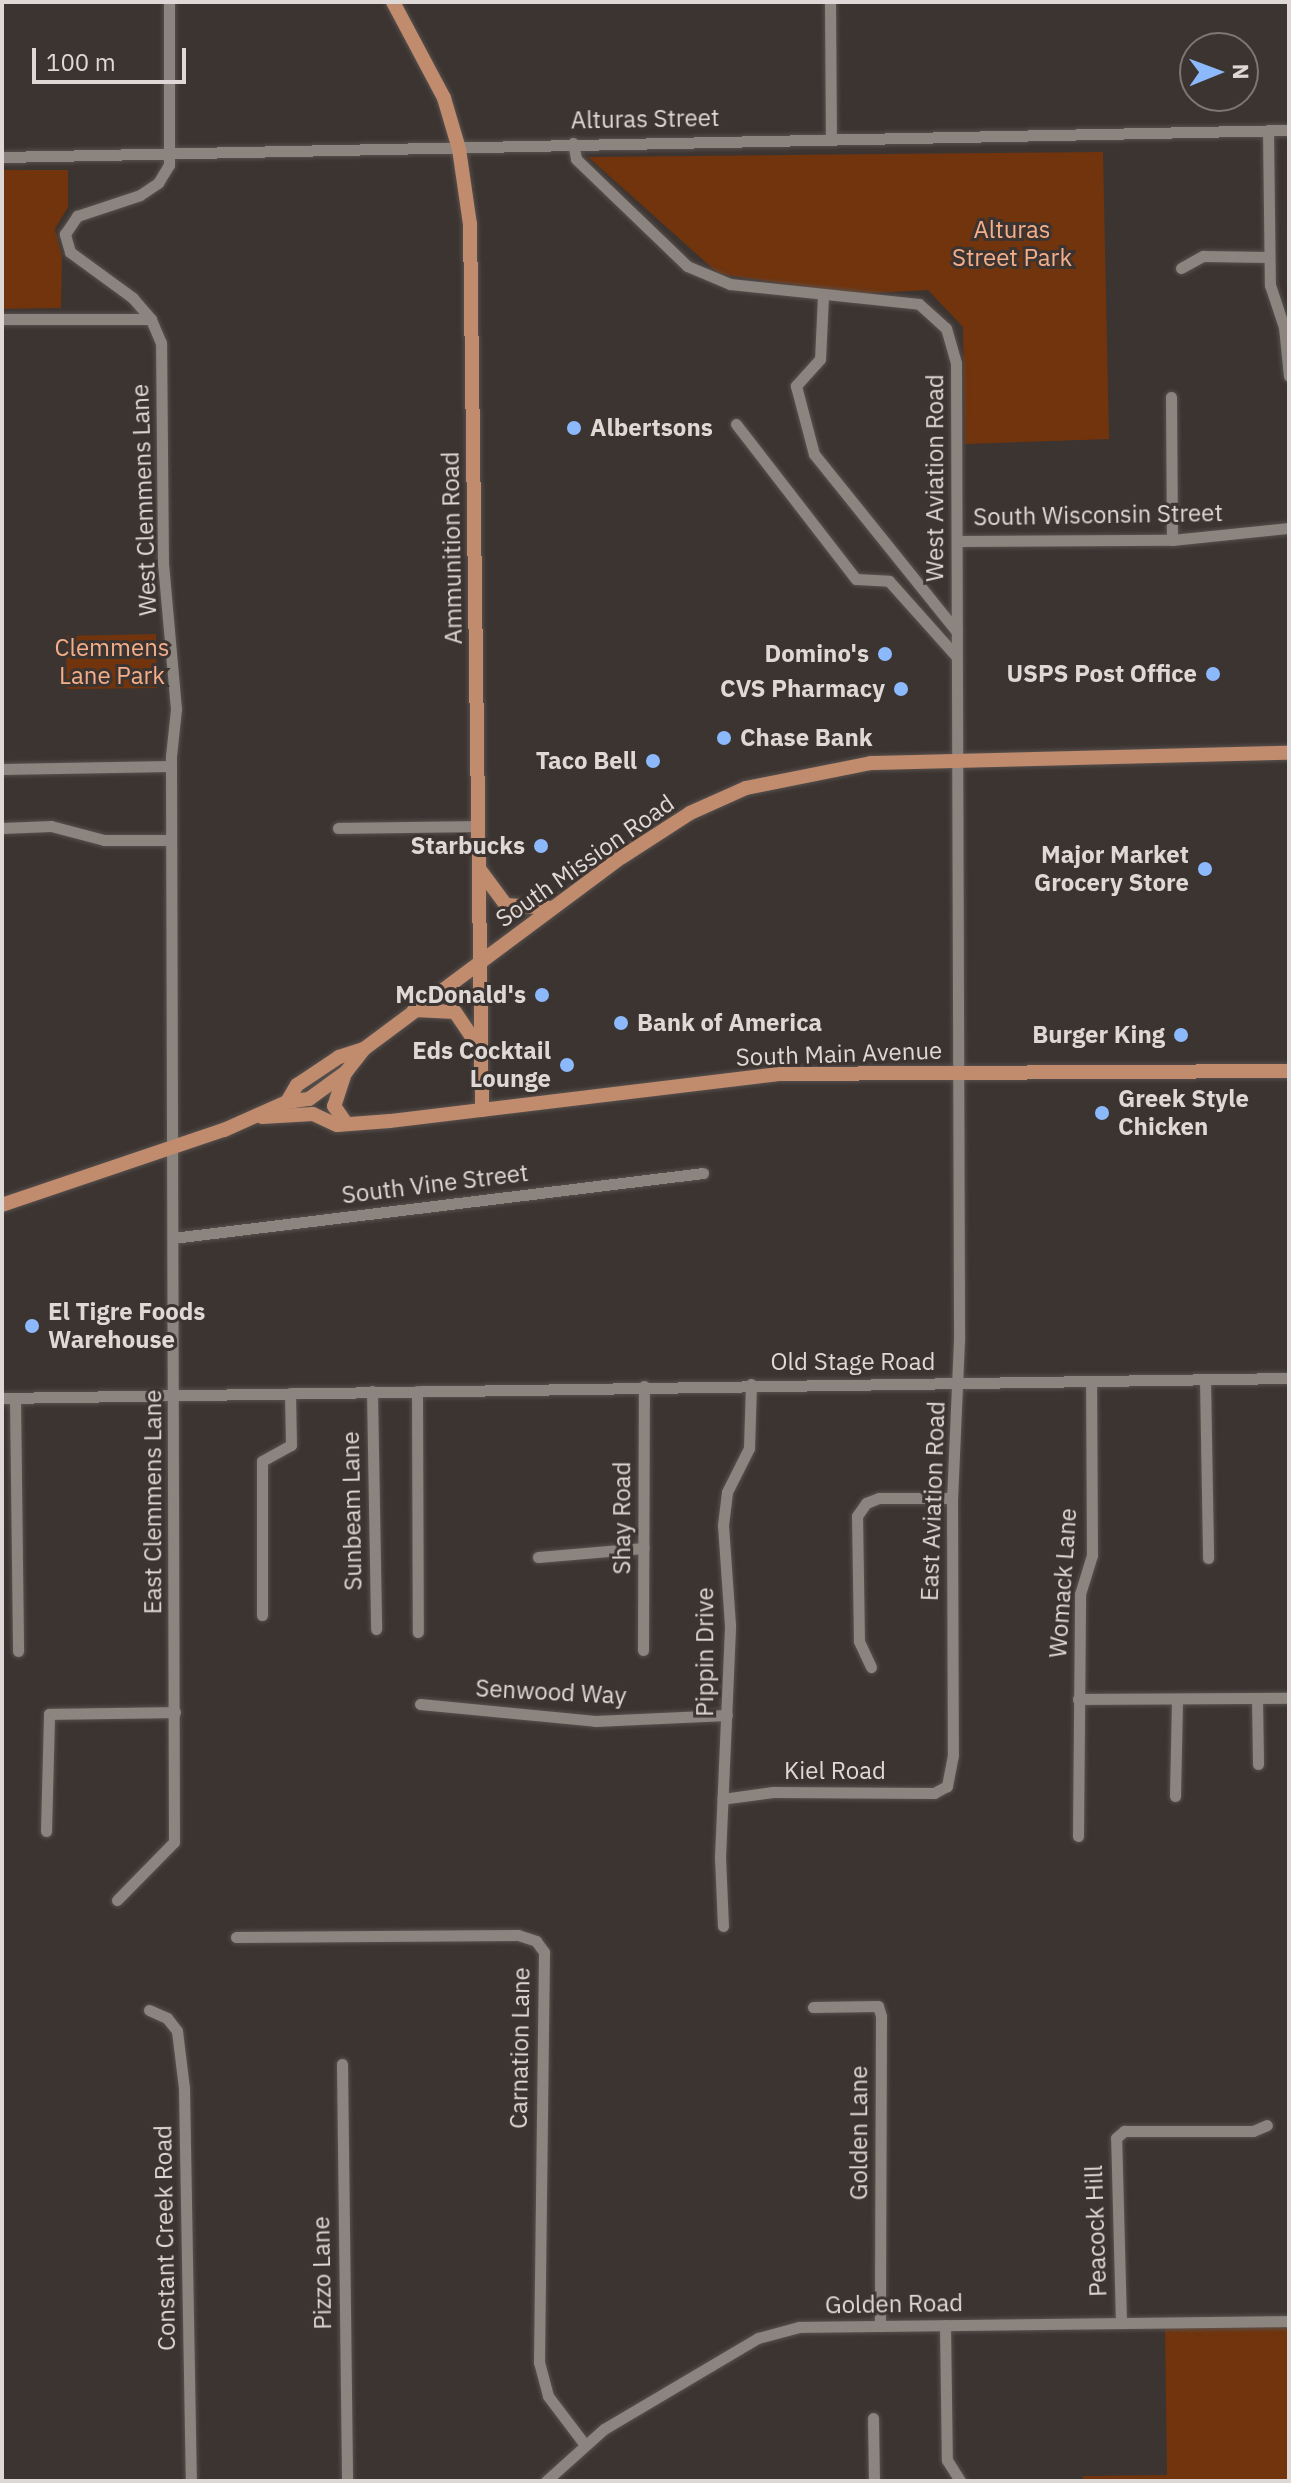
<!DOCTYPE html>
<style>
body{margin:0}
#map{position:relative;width:1291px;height:2483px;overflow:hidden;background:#3c3431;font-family:"IBM Plex Sans",sans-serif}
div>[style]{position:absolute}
.green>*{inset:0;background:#71340d}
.roads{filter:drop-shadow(0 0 2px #57514e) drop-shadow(0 0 2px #57514e)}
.minor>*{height:11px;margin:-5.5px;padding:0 5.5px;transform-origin:5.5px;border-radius:5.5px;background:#8c847f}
.major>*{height:14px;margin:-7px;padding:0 7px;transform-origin:7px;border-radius:7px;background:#c18b6e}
.dots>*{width:22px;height:22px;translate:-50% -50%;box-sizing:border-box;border:4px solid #3c3431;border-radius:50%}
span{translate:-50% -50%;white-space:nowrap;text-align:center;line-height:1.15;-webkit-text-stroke:6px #3c3431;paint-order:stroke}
.street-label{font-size:24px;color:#ded9d7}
.park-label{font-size:24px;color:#f4ae89}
.poi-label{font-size:24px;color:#ded9d7;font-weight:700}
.left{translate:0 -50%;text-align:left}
.right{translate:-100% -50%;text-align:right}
.frame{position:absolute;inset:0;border:4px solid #ded9d7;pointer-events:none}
.north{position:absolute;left:1179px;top:32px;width:80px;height:80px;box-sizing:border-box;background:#3c3431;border:2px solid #7d7673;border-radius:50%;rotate:89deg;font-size:22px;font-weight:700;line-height:32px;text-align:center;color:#ded9d7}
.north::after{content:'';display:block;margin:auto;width:28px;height:36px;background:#8cb9fc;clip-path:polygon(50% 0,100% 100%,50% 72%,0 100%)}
.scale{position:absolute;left:32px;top:48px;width:154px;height:36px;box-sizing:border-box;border:4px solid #ded9d7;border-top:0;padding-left:10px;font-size:24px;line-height:28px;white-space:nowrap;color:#ded9d7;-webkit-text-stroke:6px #3c3431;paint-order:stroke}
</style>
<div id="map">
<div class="green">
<i style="clip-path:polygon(1103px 152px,1109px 439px,965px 444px,963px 327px,928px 290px,855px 294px,719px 274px,588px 157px)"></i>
<i style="clip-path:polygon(2px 170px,68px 170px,68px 207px,55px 229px,62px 256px,61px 308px,2px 309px)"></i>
<i style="clip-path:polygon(156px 634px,157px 688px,67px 689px,66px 636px)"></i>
<i style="clip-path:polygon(1289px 2322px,1289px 2481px,1083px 2481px,1083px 2476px,1167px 2475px,1165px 2323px)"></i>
</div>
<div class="roads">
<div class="minor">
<i style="left:830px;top:2px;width:136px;rotate:89.6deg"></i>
<i style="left:1268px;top:130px;width:155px;rotate:89.3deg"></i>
<i style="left:1270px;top:285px;width:44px;rotate:71.6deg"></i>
<i style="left:1284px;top:327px;width:49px;rotate:84.2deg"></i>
<i style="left:573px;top:143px;width:16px;rotate:79deg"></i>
<i style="left:576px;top:159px;width:154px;rotate:43.9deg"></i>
<i style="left:687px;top:266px;width:47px;rotate:22.7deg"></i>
<i style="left:730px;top:284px;width:190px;rotate:6deg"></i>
<i style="left:919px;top:304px;width:36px;rotate:42deg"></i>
<i style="left:946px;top:328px;width:36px;rotate:74deg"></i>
<i style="left:956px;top:363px;width:977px;rotate:89.82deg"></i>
<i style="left:959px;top:1340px;width:158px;rotate:92.5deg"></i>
<i style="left:952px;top:1498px;width:257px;rotate:89.8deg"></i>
<i style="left:953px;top:1755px;width:32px;rotate:101deg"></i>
<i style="left:947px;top:1786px;width:15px;rotate:152deg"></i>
<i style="left:934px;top:1793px;width:161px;rotate:-179.6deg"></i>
<i style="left:773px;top:1792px;width:51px;rotate:172.2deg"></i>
<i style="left:2px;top:157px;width:1287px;rotate:-1.2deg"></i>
<i style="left:1181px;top:268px;width:25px;rotate:-29deg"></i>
<i style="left:1203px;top:256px;width:66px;rotate:0.9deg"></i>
<i style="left:823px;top:296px;width:63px;rotate:92.7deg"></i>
<i style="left:820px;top:359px;width:36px;rotate:132deg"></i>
<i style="left:796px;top:386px;width:70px;rotate:75.2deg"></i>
<i style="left:814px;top:454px;width:228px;rotate:51.2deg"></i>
<i style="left:2px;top:319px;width:149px"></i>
<i style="left:1171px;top:397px;width:143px;rotate:89.6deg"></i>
<i style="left:736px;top:424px;width:196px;rotate:52.3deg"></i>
<i style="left:856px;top:579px;width:33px;rotate:3deg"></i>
<i style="left:889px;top:581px;width:101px;rotate:48.2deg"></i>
<i style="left:957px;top:541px;width:215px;rotate:-0.3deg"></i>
<i style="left:1172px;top:540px;width:118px;rotate:-5.9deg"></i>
<i style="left:2px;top:769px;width:169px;rotate:-1deg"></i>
<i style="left:2px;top:828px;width:49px;rotate:-2.3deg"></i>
<i style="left:51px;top:826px;width:55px;rotate:14.8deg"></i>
<i style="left:104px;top:840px;width:67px"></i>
<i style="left:338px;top:828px;width:139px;rotate:-0.8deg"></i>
<i style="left:173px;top:1238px;width:534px;rotate:-6.99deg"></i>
<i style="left:1205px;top:1379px;width:179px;rotate:89deg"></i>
<i style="left:372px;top:1391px;width:238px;rotate:89deg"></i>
<i style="left:417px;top:1391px;width:241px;rotate:89.8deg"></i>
<i style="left:2px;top:1398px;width:1287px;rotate:-0.89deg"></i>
<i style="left:15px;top:1398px;width:253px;rotate:89.3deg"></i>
<i style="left:538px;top:1557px;width:106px;rotate:-4.9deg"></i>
<i style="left:262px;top:1615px;width:154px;rotate:-90deg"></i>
<i style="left:262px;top:1461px;width:33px;rotate:-29deg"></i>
<i style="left:291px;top:1445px;width:52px;rotate:-91.1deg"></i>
<i style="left:643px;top:1650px;width:264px;rotate:-89.8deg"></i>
<i style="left:871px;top:1667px;width:29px;rotate:-115deg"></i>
<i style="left:859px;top:1641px;width:125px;rotate:-90.9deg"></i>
<i style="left:857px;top:1516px;width:16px;rotate:-55deg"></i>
<i style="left:866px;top:1503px;width:14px;rotate:-21deg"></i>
<i style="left:879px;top:1498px;width:73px"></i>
<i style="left:1257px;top:1698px;width:66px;rotate:89.1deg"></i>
<i style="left:1078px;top:1699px;width:211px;rotate:-0.3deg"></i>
<i style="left:420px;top:1704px;width:176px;rotate:5.5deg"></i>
<i style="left:595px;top:1721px;width:132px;rotate:-2.6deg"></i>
<i style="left:1175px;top:1796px;width:96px;rotate:-88.8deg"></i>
<i style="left:46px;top:1831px;width:117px;rotate:-88.5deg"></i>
<i style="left:49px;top:1714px;width:126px;rotate:-0.9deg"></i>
<i style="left:1078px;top:1836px;width:242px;rotate:-89.5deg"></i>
<i style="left:1080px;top:1594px;width:41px;rotate:-72.9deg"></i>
<i style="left:1092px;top:1555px;width:174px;rotate:-90.3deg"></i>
<i style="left:117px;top:1900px;width:81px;rotate:-45.5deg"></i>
<i style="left:174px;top:1842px;width:1086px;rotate:-90.16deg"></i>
<i style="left:171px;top:756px;width:47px;rotate:-83.9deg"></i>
<i style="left:176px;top:709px;width:146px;rotate:-95.1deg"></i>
<i style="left:163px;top:564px;width:221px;rotate:-90.5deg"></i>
<i style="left:161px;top:343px;width:26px;rotate:-113deg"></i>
<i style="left:151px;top:319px;width:28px;rotate:-131deg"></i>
<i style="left:133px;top:298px;width:78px;rotate:-143.9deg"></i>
<i style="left:70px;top:252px;width:19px;rotate:-106deg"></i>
<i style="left:65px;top:234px;width:22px;rotate:-56deg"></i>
<i style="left:77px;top:216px;width:66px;rotate:-18.4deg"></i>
<i style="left:140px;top:195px;width:22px;rotate:-34deg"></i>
<i style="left:158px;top:183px;width:21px;rotate:-59deg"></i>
<i style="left:169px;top:165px;width:163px;rotate:-90deg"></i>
<i style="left:723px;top:1926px;width:69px;rotate:-92.5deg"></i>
<i style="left:720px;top:1857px;width:232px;rotate:-87.5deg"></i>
<i style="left:730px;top:1625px;width:100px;rotate:-94deg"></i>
<i style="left:723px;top:1525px;width:33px;rotate:-83deg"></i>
<i style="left:727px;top:1492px;width:49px;rotate:-63.4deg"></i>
<i style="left:749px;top:1448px;width:64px;rotate:-88.2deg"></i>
<i style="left:236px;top:1937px;width:282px;rotate:-0.4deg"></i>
<i style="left:518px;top:1935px;width:19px;rotate:18deg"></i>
<i style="left:536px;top:1941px;width:14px;rotate:54deg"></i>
<i style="left:544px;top:1952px;width:410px;rotate:90.7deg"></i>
<i style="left:539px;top:2362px;width:35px;rotate:75deg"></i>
<i style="left:548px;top:2396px;width:61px;rotate:52.9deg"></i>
<i style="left:813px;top:2007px;width:65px;rotate:-0.9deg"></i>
<i style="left:878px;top:2006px;width:10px;rotate:73deg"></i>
<i style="left:881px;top:2016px;width:310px;rotate:90.2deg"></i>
<i style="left:149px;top:2010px;width:20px;rotate:24deg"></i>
<i style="left:167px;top:2018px;width:16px;rotate:52deg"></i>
<i style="left:177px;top:2031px;width:57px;rotate:83deg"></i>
<i style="left:184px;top:2088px;width:393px;rotate:89deg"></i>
<i style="left:342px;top:2064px;width:417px;rotate:89.3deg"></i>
<i style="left:1121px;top:2323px;width:185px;rotate:-91.5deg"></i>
<i style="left:1116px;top:2138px;width:11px;rotate:-41deg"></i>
<i style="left:1124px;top:2131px;width:129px"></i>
<i style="left:1253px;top:2131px;width:15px;rotate:-23deg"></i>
<i style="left:945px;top:2325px;width:135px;rotate:89.2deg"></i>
<i style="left:947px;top:2460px;width:25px;rotate:58deg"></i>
<i style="left:873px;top:2418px;width:63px;rotate:89.1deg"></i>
<i style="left:546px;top:2481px;width:78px;rotate:-41.9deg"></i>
<i style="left:604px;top:2429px;width:179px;rotate:-30.6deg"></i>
<i style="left:758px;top:2338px;width:42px;rotate:-15deg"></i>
<i style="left:799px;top:2327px;width:490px;rotate:-0.7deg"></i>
</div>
<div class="major">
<i style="left:393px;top:2px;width:109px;rotate:62deg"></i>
<i style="left:444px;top:98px;width:53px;rotate:73.6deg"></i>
<i style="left:459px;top:149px;width:76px;rotate:81.7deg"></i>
<i style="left:470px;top:224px;width:886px;rotate:89.22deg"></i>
<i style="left:480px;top:870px;width:44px;rotate:53.4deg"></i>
<i style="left:506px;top:905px;width:46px;rotate:3.7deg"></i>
<i style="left:414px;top:1010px;width:41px;rotate:2.8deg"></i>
<i style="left:455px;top:1012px;width:41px;rotate:55.9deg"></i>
<i style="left:344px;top:1076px;width:32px;rotate:108deg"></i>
<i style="left:334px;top:1106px;width:19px;rotate:55deg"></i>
<i style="left:287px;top:1102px;width:20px;rotate:-60deg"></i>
<i style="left:297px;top:1085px;width:50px;rotate:-33.7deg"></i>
<i style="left:339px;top:1057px;width:26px;rotate:-18deg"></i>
<i style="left:262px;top:1117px;width:51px;rotate:-3.4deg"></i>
<i style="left:313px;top:1114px;width:26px;rotate:25deg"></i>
<i style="left:337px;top:1125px;width:53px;rotate:-4.3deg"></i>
<i style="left:390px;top:1121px;width:389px;rotate:-6.9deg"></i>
<i style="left:776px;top:1074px;width:513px;rotate:-0.34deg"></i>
<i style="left:2px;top:1205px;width:234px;rotate:-18.7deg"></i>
<i style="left:224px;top:1130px;width:69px;rotate:-24deg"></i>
<i style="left:287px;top:1102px;width:22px;rotate:-8deg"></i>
<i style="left:309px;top:1099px;width:46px;rotate:-36.1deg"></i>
<i style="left:346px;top:1072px;width:29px;rotate:-52deg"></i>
<i style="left:364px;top:1049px;width:322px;rotate:-36.7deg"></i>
<i style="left:622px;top:857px;width:81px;rotate:-32.9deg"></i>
<i style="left:690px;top:813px;width:61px;rotate:-24.1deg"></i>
<i style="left:746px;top:788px;width:127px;rotate:-11.3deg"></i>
<i style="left:871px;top:763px;width:418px;rotate:-1.4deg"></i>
</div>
</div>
<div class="dots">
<i style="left:574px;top:428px;background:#8cb9fc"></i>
<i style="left:885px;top:654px;background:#8cb9fc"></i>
<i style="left:1213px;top:674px;background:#8cb9fc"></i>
<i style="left:901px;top:689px;background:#8cb9fc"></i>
<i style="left:724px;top:738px;background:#8cb9fc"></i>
<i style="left:653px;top:761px;background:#8cb9fc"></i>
<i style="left:541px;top:846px;background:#8cb9fc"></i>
<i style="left:1205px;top:869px;background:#8cb9fc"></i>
<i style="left:542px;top:995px;background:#8cb9fc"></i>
<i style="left:621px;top:1023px;background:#8cb9fc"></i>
<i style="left:1181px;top:1035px;background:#8cb9fc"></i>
<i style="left:567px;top:1065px;background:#8cb9fc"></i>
<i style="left:1102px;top:1113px;background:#8cb9fc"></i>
<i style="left:32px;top:1326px;background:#8cb9fc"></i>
</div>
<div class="street-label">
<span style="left:645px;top:119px;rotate:-1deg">Alturas Street</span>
<span style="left:935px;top:478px;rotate:-90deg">West Aviation Road</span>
<span style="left:144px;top:500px;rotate:-92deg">West Clemmens Lane</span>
<span style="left:1098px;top:515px;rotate:-1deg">South Wisconsin Street</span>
<span style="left:452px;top:548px;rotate:-91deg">Ammunition Road</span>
<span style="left:585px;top:861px;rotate:-35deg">South Mission Road</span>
<span style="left:839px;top:1054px;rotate:-2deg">South Main Avenue</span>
<span style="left:435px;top:1184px;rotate:-7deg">South Vine Street</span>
<span style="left:853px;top:1362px">Old Stage Road</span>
<span style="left:933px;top:1501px;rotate:-88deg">East Aviation Road</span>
<span style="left:153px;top:1502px;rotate:-90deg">East Clemmens Lane</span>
<span style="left:352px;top:1511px;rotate:-91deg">Sunbeam Lane</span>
<span style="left:622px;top:1518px;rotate:-90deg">Shay Road</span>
<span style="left:1063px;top:1583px;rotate:-86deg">Womack Lane</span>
<span style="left:705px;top:1652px;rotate:-90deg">Pippin Drive</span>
<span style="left:551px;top:1692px;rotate:3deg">Senwood Way</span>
<span style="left:835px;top:1771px">Kiel Road</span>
<span style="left:520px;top:2048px;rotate:-89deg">Carnation Lane</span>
<span style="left:859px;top:2133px;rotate:-90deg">Golden Lane</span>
<span style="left:1096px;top:2231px;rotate:-92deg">Peacock Hill</span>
<span style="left:165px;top:2238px;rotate:-91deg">Constant Creek Road</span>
<span style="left:322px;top:2273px;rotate:-91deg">Pizzo Lane</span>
<span style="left:894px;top:2304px;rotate:-1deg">Golden Road</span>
</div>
<div class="park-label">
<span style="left:1012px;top:244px">Alturas<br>Street Park</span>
<span style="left:112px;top:662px">Clemmens<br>Lane Park</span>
</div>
<div class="poi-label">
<span class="left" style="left:590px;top:428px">Albertsons</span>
<span class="right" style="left:869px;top:654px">Domino's</span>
<span class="right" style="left:1197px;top:674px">USPS Post Office</span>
<span class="right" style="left:885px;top:689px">CVS Pharmacy</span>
<span class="left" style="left:740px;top:738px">Chase Bank</span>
<span class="right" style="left:637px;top:761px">Taco Bell</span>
<span class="right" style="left:525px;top:846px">Starbucks</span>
<span class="right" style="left:1189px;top:869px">Major Market<br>Grocery Store</span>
<span class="right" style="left:526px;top:995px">McDonald's</span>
<span class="left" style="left:637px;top:1023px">Bank of America</span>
<span class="right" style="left:1165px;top:1035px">Burger King</span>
<span class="right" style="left:551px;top:1065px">Eds Cocktail<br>Lounge</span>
<span class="left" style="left:1118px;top:1113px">Greek Style<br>Chicken</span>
<span class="left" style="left:48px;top:1326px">El Tigre Foods<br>Warehouse</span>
</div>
<div class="frame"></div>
<div class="north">N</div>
<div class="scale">100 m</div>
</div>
